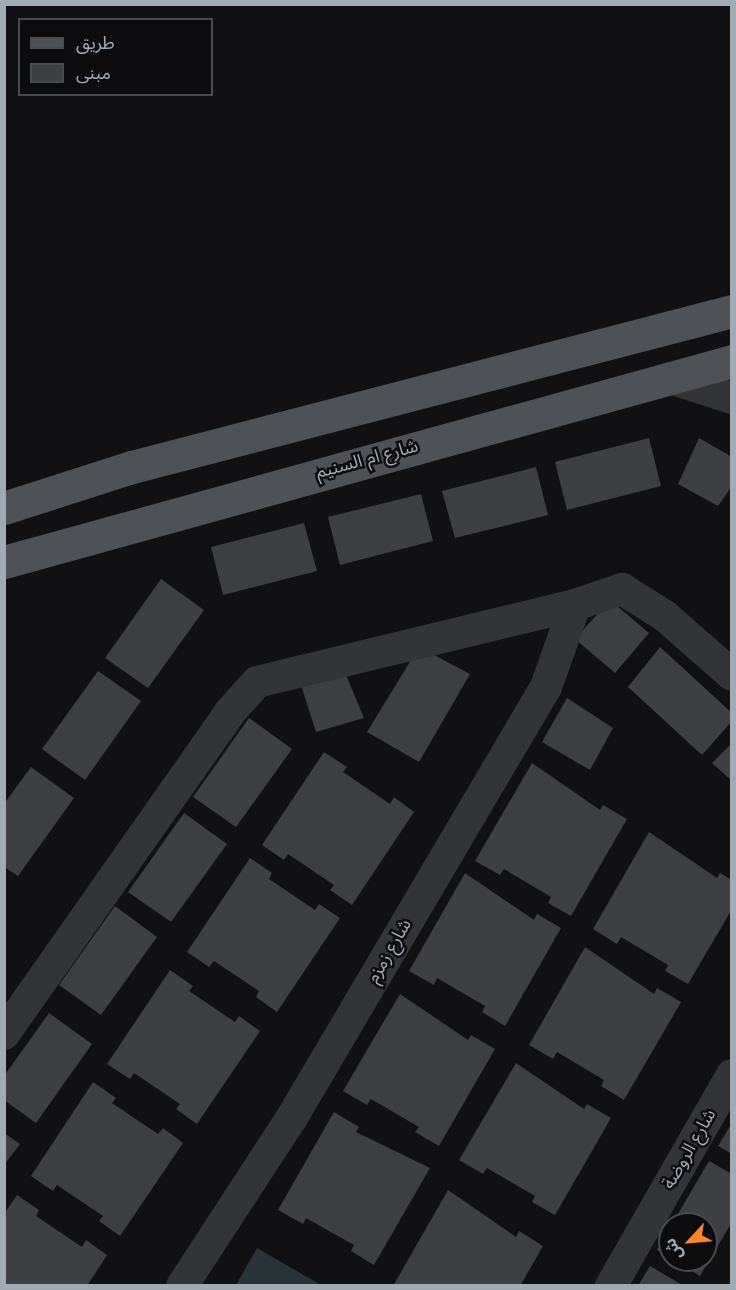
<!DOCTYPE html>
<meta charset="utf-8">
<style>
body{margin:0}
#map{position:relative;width:736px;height:1290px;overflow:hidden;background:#111113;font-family:"Fira Sans","Noto Sans Arabic",sans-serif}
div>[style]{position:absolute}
.water>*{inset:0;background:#273337}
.building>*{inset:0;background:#3d3f43}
.minor>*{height:32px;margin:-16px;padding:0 16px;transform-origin:16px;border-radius:16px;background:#323438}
.major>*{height:33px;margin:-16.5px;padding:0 16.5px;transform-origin:16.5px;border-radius:16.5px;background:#4e5257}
span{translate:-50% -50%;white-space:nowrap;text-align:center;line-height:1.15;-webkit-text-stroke:5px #0c0c0e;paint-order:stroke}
.street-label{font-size:18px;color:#a1abb5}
.frame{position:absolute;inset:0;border:6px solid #a1abb5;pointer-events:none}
.legend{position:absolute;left:18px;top:18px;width:195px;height:78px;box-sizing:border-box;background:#0c0c0e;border:2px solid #484c51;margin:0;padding:8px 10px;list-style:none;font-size:18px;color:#a1abb5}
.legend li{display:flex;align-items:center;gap:12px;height:30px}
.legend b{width:30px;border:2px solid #484c51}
.north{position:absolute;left:658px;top:1212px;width:60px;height:60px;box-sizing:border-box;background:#0c0c0e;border:2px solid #484c51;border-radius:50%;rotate:244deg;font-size:16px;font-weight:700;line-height:24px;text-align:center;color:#a1abb5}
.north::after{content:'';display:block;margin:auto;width:21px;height:27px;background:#ff871d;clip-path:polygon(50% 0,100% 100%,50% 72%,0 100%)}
</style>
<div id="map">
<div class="water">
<i style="clip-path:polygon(257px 1248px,321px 1285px,236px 1285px)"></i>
</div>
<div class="building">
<i style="clip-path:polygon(649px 438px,661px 486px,567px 510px,555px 462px)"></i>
<i style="clip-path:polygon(699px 438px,732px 457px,732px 486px,718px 506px,678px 484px)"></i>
<i style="clip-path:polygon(536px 467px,548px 515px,455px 538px,442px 491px)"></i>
<i style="clip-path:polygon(421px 494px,433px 541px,340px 565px,328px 517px)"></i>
<i style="clip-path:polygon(304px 523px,317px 571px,223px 595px,211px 547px)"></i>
<i style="clip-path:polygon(161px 579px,204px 610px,148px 688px,105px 658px)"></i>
<i style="clip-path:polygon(610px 600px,649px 633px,615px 673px,575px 639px)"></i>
<i style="clip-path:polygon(419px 647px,470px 674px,419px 762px,367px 732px)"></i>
<i style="clip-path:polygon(660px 647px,732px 713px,732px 721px,702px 755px,628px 687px)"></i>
<i style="clip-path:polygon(343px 668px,364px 718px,316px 732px,300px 682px)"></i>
<i style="clip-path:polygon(98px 671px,141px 701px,85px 780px,42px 749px)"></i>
<i style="clip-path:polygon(567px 698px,613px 728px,590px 770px,542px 742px)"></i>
<i style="clip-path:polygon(249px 718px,292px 749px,236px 827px,193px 797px)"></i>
<i style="clip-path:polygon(732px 743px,732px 781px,712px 763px)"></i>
<i style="clip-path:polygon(324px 752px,347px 767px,343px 772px,390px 804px,394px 797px,414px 812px,352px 905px,330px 890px,334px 885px,288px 854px,284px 860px,262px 845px)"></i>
<i style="clip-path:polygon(532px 763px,600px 810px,603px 805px,627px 819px,571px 916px,548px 903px,551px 897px,504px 869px,500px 875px,475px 861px)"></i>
<i style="clip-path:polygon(31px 767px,74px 798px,18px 876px,4px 867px,4px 804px)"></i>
<i style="clip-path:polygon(184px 813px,227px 844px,171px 922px,128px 892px)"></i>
<i style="clip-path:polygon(649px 832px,717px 878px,720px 873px,732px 880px,732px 909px,688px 984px,665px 971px,668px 965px,621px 937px,617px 944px,593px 929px)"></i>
<i style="clip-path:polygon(250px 858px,272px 873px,269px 879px,315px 910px,319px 904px,340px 918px,277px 1012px,256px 997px,259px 991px,214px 961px,209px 967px,187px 952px)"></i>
<i style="clip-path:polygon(465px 873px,534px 920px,537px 914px,561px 928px,505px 1026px,482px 1012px,485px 1006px,437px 978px,434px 985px,409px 971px)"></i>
<i style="clip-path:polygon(115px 906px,157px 937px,101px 1015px,59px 985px)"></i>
<i style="clip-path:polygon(585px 947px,654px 994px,657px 988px,681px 1002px,624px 1100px,601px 1086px,604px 1080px,557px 1052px,553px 1059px,529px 1045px)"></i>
<i style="clip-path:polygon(170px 970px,193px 986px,189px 991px,235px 1022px,239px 1016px,260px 1031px,197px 1124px,176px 1109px,180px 1104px,134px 1073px,130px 1079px,107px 1064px)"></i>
<i style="clip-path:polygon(400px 994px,468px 1040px,471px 1035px,495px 1049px,439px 1146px,415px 1132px,419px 1127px,371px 1099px,367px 1105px,343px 1091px)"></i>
<i style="clip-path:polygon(49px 1013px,92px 1044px,36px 1123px,4px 1100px,4px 1076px)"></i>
<i style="clip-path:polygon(516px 1063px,584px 1109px,587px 1104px,611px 1118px,555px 1215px,532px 1202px,535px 1196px,487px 1168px,483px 1174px,459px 1160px)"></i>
<i style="clip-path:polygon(93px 1082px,116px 1098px,112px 1103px,158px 1134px,163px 1128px,183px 1143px,120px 1236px,99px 1221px,103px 1216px,57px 1185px,53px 1191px,31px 1176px)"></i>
<i style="clip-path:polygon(334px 1112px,359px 1127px,356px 1132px,430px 1168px,374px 1265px,351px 1251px,354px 1245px,306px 1218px,303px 1224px,278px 1210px)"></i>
<i style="clip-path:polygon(732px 1123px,732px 1154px,718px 1146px)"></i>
<i style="clip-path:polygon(4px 1133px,20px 1144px,4px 1165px)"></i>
<i style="clip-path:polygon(709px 1161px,732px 1174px,732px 1222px,700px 1276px,674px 1260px,706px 1260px,706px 1224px,672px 1224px)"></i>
<i style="clip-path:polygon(448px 1190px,516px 1237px,519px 1231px,543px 1246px,520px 1286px,393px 1286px)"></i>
<i style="clip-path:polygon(17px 1195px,39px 1210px,36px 1216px,82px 1247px,86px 1240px,107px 1255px,87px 1286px,4px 1286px,4px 1214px)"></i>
<i style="clip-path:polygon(670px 1228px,670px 1258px,657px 1250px)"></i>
<i style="clip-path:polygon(650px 1266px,684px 1286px,638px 1286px)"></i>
</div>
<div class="minor">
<i style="left:670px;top:378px;width:65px;rotate:17.9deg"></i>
<i style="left:4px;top:1034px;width:393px;rotate:-54.9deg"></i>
<i style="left:230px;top:712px;width:40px;rotate:-48deg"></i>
<i style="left:257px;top:682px;width:327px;rotate:-13.6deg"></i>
<i style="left:575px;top:605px;width:50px;rotate:-18.8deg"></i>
<i style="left:622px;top:589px;width:51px;rotate:32.1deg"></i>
<i style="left:665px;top:616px;width:89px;rotate:41.4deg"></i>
<i style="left:182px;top:1286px;width:199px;rotate:-56.9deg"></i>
<i style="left:291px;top:1119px;width:502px;rotate:-59.45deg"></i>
<i style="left:546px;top:687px;width:87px;rotate:-70.5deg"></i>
<i style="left:611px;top:1286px;width:243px;rotate:-60.2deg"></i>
</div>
<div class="major">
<i style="left:4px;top:508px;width:134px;rotate:-17.8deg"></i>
<i style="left:132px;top:467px;width:620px;rotate:-14.57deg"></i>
<i style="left:4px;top:562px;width:755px;rotate:-15.43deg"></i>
</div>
<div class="street-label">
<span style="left:367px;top:459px;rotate:-15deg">شارع ام السنيم</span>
<span style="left:389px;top:951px;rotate:-60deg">شارع زمزم</span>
<span style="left:689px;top:1149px;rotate:-60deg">شارع الروضة</span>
</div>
<div class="frame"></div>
<ul class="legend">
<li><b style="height:8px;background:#4e5257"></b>طريق</li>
<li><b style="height:16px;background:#3d3f43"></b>مبنى</li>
</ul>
<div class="north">ش</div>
</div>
